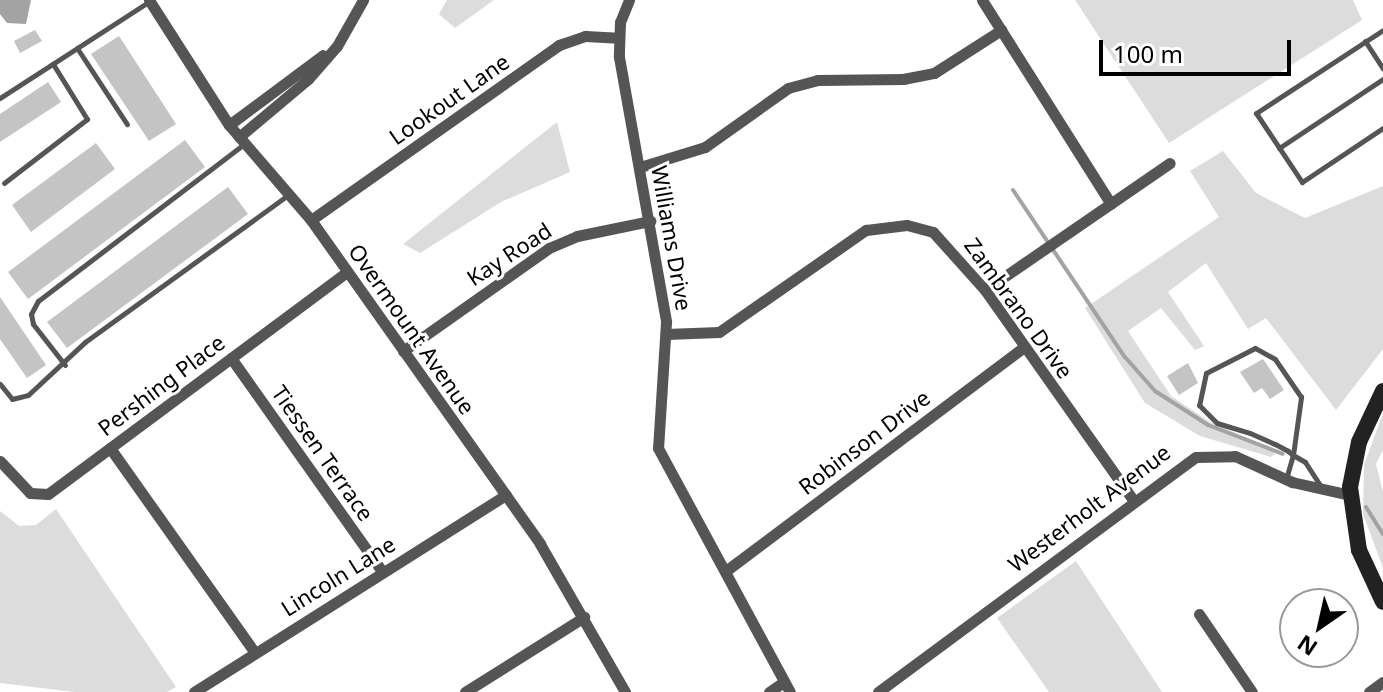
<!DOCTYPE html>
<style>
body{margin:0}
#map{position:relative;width:1383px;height:692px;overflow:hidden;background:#fff;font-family:"Noto Sans",sans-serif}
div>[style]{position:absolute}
.green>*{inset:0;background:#dcdcdc}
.water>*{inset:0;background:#a3a3a3}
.stream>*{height:4px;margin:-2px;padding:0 2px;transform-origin:2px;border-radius:2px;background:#a3a3a3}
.building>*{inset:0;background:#c4c4c4}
.lane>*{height:5px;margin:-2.5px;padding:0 2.5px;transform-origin:2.5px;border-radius:2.5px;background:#555}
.street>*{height:11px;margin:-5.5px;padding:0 5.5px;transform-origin:5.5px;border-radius:5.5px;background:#555}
.secondary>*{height:16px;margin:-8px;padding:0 8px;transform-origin:8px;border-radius:8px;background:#222}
span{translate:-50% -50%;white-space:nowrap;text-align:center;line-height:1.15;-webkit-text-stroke:6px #fff;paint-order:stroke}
.street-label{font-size:22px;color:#000}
.north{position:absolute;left:1279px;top:588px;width:80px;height:80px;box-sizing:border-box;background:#fff;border:2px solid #999;border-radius:50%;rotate:214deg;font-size:22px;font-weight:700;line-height:32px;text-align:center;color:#000}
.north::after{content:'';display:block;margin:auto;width:28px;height:36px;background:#000;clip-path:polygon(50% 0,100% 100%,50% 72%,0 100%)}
.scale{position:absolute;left:1099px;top:40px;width:192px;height:36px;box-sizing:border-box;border:4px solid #000;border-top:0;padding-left:10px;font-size:24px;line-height:28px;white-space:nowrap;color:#000;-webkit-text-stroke:6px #fff;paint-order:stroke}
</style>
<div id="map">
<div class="green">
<i style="clip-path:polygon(447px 0,494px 0,455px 28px,439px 14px)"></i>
<i style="clip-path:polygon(1075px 0,1353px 0,1362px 20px,1169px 143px)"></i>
<i style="clip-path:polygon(557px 122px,570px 172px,501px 202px,420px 253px,403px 244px)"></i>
<i style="clip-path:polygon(1223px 151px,1256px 193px,1305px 218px,1383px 186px,1383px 349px,1336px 410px,1266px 318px,1248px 329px,1206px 263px,1168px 292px,1204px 346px,1195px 350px,1161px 308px,1128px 331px,1171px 396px,1210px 422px,1278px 451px,1271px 457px,1200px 436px,1145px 403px,1085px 308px,1219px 217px,1190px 171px)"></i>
<i style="clip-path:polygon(1383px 413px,1383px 450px,1376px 464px,1383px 492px,1383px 568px,1363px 514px,1364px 465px)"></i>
<i style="clip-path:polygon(56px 509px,176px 687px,167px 692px,74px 692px,0 683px,0 511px,19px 526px,36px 525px)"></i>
<i style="clip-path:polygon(1076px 561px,1162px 692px,1049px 692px,997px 618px)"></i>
</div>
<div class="water">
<i style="clip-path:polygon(0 0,31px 0,26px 24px,7px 23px,0 14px)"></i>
</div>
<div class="stream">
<i style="left:1013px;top:190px;width:201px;rotate:56.2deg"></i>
<i style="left:1125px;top:357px;width:45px;rotate:48.6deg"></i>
<i style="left:1155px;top:391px;width:63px;rotate:32.7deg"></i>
<i style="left:1208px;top:425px;width:80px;rotate:21.1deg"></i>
<i style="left:1366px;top:507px;width:32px;rotate:58deg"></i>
</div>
<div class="building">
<i style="clip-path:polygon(35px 30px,42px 41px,20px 53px,14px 41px)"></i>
<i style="clip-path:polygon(119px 36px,176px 124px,149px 141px,91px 54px)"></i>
<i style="clip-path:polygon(48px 82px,61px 102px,0 142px,0 114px)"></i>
<i style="clip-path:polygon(185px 140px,205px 167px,28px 299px,8px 272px)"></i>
<i style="clip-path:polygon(96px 143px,115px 169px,31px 232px,12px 205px)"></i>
<i style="clip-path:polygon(228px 187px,248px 214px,67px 348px,47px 322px)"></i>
<i style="clip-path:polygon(0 297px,46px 365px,27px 378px,0 339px)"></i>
<i style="clip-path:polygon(1263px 359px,1284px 390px,1270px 399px,1262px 388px,1254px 393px,1240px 372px)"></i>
<i style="clip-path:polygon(1188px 363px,1198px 383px,1179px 395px,1167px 376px)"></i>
</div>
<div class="lane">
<i style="left:1383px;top:30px;width:152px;rotate:146.8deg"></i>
<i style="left:1256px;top:113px;width:83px;rotate:56.3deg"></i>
<i style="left:1302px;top:182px;width:97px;rotate:-33.7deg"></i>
<i style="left:1365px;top:41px;width:33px;rotate:57deg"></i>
<i style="left:77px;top:48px;width:91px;rotate:56.7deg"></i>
<i style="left:0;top:98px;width:179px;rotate:-32.9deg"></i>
<i style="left:1279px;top:148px;width:125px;rotate:-33.6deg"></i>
<i style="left:4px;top:183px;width:105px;rotate:-37.6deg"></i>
<i style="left:87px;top:119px;width:65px;rotate:-121.7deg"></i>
<i style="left:65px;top:365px;width:52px;rotate:-128deg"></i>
<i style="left:33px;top:324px;width:10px;rotate:-101deg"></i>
<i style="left:31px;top:314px;width:15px;rotate:-62deg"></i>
<i style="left:38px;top:301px;width:259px;rotate:-37.3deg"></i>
<i style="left:0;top:384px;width:19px;rotate:51deg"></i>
<i style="left:12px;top:399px;width:16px;rotate:-14deg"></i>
<i style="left:28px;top:395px;width:78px;rotate:-42.9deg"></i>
<i style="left:85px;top:342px;width:251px;rotate:-35.9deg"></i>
<i style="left:1286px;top:479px;width:25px;rotate:-74deg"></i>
<i style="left:1293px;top:455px;width:59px;rotate:-82.1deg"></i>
<i style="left:1301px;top:397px;width:46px;rotate:-124.4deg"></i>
<i style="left:1275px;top:359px;width:23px;rotate:-151deg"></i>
<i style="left:1255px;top:348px;width:55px;rotate:153deg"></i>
<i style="left:1206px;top:373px;width:33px;rotate:102deg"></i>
<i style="left:1199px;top:405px;width:25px;rotate:45deg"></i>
<i style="left:1217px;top:423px;width:34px;rotate:17deg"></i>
<i style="left:1250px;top:433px;width:27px;rotate:24deg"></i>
<i style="left:1275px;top:444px;width:15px;rotate:28deg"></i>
<i style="left:1288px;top:451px;width:6px;rotate:39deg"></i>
<i style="left:1293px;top:455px;width:14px;rotate:30deg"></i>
<i style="left:1305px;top:462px;width:27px;rotate:57deg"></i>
</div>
<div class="street">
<i style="left:149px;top:0;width:148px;rotate:57.4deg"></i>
<i style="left:229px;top:125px;width:125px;rotate:49.2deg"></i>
<i style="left:311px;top:220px;width:397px;rotate:54.7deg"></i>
<i style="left:540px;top:544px;width:171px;rotate:60.1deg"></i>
<i style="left:629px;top:0;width:24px;rotate:112deg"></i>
<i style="left:620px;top:22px;width:35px;rotate:92deg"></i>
<i style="left:619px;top:57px;width:269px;rotate:79.9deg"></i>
<i style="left:666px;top:322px;width:126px;rotate:93.6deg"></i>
<i style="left:658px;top:448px;width:277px;rotate:61.6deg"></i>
<i style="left:982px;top:0;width:241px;rotate:57.7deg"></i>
<i style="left:229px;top:125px;width:117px;rotate:-36.7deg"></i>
<i style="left:239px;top:137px;width:90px;rotate:-40deg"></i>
<i style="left:308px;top:79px;width:44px;rotate:-48.7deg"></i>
<i style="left:337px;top:46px;width:53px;rotate:-60.5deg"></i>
<i style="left:640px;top:167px;width:68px;rotate:-17.1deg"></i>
<i style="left:705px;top:147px;width:102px;rotate:-35.4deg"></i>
<i style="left:788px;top:88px;width:30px;rotate:-15deg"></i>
<i style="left:817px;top:80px;width:86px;rotate:-0.7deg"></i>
<i style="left:903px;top:79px;width:32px;rotate:-11deg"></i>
<i style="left:934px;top:73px;width:80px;rotate:-32.7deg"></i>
<i style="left:311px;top:220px;width:304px;rotate:-35.2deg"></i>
<i style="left:559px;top:45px;width:28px;rotate:-19deg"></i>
<i style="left:585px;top:36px;width:33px;rotate:3deg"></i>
<i style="left:985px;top:290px;width:224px;rotate:-34.5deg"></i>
<i style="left:666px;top:334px;width:53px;rotate:-2.2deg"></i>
<i style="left:719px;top:332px;width:179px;rotate:-34.8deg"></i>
<i style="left:866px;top:230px;width:41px;rotate:-7deg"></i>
<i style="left:907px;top:225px;width:27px;rotate:15deg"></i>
<i style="left:933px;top:232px;width:78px;rotate:48.1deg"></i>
<i style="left:985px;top:290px;width:257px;rotate:54.8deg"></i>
<i style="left:403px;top:351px;width:179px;rotate:-35.2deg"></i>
<i style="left:549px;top:248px;width:30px;rotate:-23deg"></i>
<i style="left:577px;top:236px;width:75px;rotate:-11.6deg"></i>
<i style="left:231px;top:358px;width:261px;rotate:54.7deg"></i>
<i style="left:110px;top:448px;width:251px;rotate:54.7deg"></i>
<i style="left:0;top:461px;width:44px;rotate:46.8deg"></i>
<i style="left:30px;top:493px;width:18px;rotate:3deg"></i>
<i style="left:48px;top:494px;width:372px;rotate:-36.6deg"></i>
<i style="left:727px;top:570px;width:371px;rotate:-36.9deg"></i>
<i style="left:1199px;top:614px;width:94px;rotate:55.8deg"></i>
<i style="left:194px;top:692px;width:369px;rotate:-32.3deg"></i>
<i style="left:465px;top:692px;width:141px;rotate:-32.2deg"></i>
<i style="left:769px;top:692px;width:18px;rotate:-34deg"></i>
<i style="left:878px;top:692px;width:395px;rotate:-36.5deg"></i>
<i style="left:1196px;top:457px;width:39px;rotate:-1deg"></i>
<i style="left:1235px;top:456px;width:63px;rotate:24.5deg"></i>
<i style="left:1292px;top:482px;width:59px;rotate:12.6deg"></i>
<i style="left:1369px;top:692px;width:17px;rotate:-36deg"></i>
</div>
<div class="secondary">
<i style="left:1383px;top:391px;width:56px;rotate:115.2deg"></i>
<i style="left:1359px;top:442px;width:46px;rotate:101.3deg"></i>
<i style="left:1350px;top:487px;width:64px;rotate:81.9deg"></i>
<i style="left:1359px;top:550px;width:57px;rotate:65.2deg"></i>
</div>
<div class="street-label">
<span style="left:449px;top:99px;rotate:-35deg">Lookout Lane</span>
<span style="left:672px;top:238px;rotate:80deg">Williams Drive</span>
<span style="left:509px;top:254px;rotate:-33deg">Kay Road</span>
<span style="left:1019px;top:308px;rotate:54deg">Zambrano Drive</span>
<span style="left:412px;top:329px;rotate:55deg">Overmount Avenue</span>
<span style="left:161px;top:385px;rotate:-37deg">Pershing Place</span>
<span style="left:864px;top:442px;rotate:-37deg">Robinson Drive</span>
<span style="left:323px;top:453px;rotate:55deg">Tiessen Terrace</span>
<span style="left:1089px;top:508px;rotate:-37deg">Westerholt Avenue</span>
<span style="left:338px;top:576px;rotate:-32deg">Lincoln Lane</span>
</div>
<div class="north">N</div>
<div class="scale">100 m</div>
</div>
